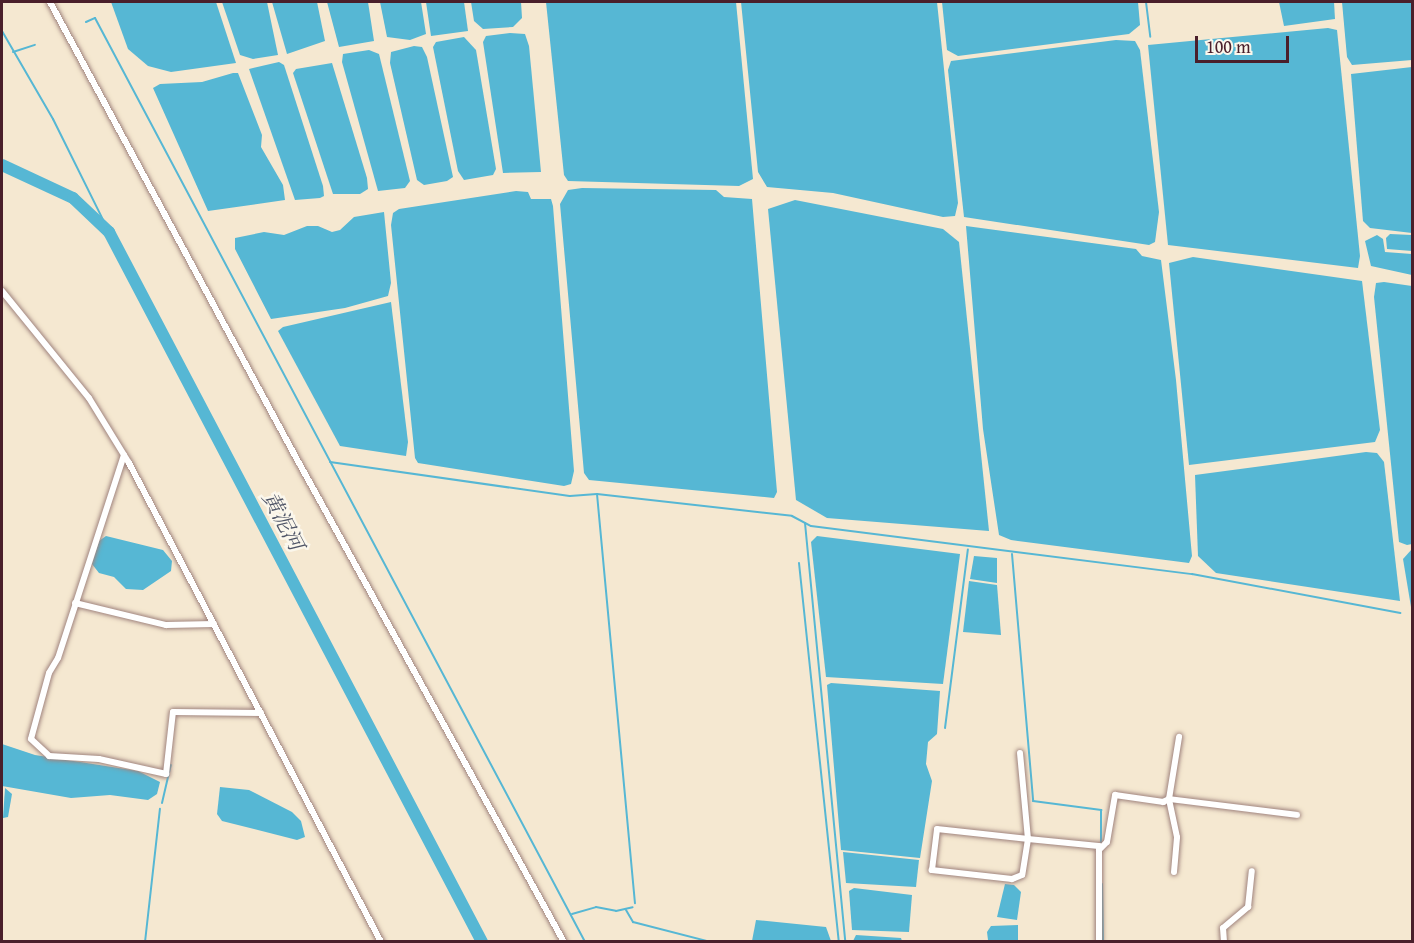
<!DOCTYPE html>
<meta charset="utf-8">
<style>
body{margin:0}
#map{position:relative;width:1414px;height:943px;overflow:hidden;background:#f5e8d1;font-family:"Gentium Book Plus","Noto Serif SC",serif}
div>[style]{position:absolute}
.water>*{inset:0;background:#56b7d4}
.stream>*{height:2px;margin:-1px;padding:0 1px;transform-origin:1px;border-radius:1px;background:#56b7d4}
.river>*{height:12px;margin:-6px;padding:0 6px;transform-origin:6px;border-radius:6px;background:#56b7d4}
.roads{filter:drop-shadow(0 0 2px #a0847e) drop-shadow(0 0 2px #a0847e)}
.street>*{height:6px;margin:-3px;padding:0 3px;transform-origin:3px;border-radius:3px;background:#fff}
span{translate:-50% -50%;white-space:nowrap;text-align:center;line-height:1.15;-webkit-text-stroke:5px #fbf7ec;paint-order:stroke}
.water-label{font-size:21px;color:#4e5466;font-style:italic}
.frame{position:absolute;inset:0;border:3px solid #4a1f2b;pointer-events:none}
.scale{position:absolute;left:1195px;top:36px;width:94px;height:27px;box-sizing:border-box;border:3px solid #4a1f2b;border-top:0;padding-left:8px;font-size:18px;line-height:21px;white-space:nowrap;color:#4a1f2b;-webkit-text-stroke:4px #fbf7ec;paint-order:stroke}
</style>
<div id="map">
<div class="water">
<i style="clip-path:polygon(111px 2px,216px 2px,236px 63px,171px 72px,148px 66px,128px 49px)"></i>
<i style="clip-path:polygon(222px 2px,267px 2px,278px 55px,253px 59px,240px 55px)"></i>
<i style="clip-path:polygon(272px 2px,317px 2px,325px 41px,287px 54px)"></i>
<i style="clip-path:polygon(327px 2px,368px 2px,374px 41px,339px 47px)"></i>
<i style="clip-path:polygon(380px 2px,421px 2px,426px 34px,410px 40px,387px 37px)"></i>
<i style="clip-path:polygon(426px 2px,464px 2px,468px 31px,431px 36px)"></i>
<i style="clip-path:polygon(471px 2px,521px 2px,522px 18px,513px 27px,483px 29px,474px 21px)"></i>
<i style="clip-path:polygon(546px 2px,736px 2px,753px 179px,739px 186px,568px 181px,564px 175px)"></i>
<i style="clip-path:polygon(741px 2px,937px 2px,958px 203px,955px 216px,943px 217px,833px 193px,767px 187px,758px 172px)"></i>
<i style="clip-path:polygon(942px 2px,1138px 2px,1140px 25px,1129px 34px,958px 56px,947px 50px)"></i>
<i style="clip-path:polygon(1279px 2px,1334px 2px,1335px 19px,1284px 26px)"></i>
<i style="clip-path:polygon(1342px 2px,1412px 2px,1412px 60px,1352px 65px,1347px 57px)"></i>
<i style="clip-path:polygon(1328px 28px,1337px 30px,1360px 256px,1358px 268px,1168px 245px,1148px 45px)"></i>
<i style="clip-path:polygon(510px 33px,525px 34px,529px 46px,541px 172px,503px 173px,483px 42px,486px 36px)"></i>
<i style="clip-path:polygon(464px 37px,476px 50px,496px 169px,493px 175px,464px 180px,458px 171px,433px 47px,436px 42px)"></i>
<i style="clip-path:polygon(1116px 40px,1135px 41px,1140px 50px,1159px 212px,1155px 242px,1149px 245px,964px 217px,948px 70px,951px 61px)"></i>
<i style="clip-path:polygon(414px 46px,422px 47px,427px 57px,453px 177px,447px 181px,424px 185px,417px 180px,390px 63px,391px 52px)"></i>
<i style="clip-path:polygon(369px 50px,379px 54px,410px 181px,405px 188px,378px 191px,342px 62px,343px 54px)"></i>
<i style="clip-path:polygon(279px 62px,284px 65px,323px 186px,324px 196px,320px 198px,295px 200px,249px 69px)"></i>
<i style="clip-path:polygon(332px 63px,367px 178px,368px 189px,360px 194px,333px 194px,293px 73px,296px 69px)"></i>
<i style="clip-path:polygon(1412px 67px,1412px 233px,1370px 228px,1363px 221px,1351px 74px)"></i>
<i style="clip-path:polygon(233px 73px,238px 73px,262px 135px,261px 147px,283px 185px,285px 200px,208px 211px,153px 88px,160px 84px,202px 82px)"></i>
<i style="clip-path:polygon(582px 188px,716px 190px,724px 197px,752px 199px,777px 492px,774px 498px,589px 480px,584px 473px,560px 204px,568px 190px)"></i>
<i style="clip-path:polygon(516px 191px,528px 192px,531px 199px,551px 199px,553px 206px,574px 471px,571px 484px,564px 486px,418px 463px,415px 458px,391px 225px,393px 213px,399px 209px)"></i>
<i style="clip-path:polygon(795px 200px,943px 229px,959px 242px,989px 531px,827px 518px,796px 500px,768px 209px)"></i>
<i style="clip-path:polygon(384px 212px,391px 283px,388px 296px,345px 308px,271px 319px,235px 249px,235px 238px,264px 232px,284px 235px,307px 226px,318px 226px,332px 232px,340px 230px,354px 217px)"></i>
<i style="clip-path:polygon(966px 226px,1136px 249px,1142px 256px,1161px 260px,1176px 380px,1192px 556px,1189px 563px,1011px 540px,999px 535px,983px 429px)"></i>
<i style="clip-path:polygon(1390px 234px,1412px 235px,1412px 251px,1387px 249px,1386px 238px)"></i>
<i style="clip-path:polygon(1377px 235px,1383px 239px,1385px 252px,1412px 254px,1412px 275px,1371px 266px,1365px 241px)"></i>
<i style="clip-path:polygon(1193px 257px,1362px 281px,1380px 430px,1375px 442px,1189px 465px,1169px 263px)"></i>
<i style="clip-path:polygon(1384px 282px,1412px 286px,1412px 544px,1407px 545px,1399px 542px,1374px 297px,1376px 283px)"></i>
<i style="clip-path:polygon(391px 302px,408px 442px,406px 456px,340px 446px,278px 331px,283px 327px)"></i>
<i style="clip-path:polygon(1366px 452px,1377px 453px,1384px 462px,1400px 601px,1216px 573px,1198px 556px,1195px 475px)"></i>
<i style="clip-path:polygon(106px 536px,163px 550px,172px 561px,171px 571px,143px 590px,126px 589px,114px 577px,99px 573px,92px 564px,99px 541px)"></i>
<i style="clip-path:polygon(817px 536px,960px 554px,943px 684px,826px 677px,811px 542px)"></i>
<i style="clip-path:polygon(1412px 549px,1412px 613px,1403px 559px)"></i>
<i style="clip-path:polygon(974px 556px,997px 558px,997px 583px,970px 579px)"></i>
<i style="clip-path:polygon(969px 581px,997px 585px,1001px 635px,963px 632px)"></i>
<i style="clip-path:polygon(831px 683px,940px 691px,937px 734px,928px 742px,926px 764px,932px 781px,920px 858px,841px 850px,827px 685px)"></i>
<i style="clip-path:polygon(2px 744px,35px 755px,138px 771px,160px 782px,157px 794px,148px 800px,110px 795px,71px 798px,2px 786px)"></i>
<i style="clip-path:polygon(220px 787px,249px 790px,292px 812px,301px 821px,305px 837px,297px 840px,222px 821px,217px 814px)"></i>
<i style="clip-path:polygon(5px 788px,12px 794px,8px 817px,3px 818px)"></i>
<i style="clip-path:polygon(843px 852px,919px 860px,916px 887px,846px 883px)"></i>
<i style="clip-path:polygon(1005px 884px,1014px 885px,1021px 892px,1017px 920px,997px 917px)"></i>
<i style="clip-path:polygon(854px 888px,912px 895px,909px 932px,852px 930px,849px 891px)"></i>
<i style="clip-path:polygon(756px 920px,826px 927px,831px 941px,752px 941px)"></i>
<i style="clip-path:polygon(1018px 925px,1018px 941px,988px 940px,987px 932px,991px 926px)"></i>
<i style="clip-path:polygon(856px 935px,901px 938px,902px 941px,853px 941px)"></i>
</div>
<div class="stream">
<i style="left:1146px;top:2px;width:35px;rotate:83deg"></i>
<i style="left:86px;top:22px;width:10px;rotate:-24deg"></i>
<i style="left:95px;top:18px;width:1046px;rotate:62.06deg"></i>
<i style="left:2px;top:31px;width:102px;rotate:59.9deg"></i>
<i style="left:53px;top:119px;width:126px;rotate:63.6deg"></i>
<i style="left:13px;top:52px;width:23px;rotate:-18deg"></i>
<i style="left:330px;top:462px;width:242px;rotate:8.1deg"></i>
<i style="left:570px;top:496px;width:27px;rotate:-4deg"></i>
<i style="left:597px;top:494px;width:196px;rotate:6.4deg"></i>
<i style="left:792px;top:516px;width:21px;rotate:28deg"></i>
<i style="left:811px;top:526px;width:384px;rotate:7.2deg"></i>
<i style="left:1192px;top:574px;width:212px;rotate:10.6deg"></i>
<i style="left:597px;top:494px;width:411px;rotate:84.7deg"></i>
<i style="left:805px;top:523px;width:421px;rotate:84.5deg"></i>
<i style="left:1012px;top:554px;width:248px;rotate:85.1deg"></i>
<i style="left:1033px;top:801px;width:69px;rotate:7.5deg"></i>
<i style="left:1101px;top:810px;width:32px;rotate:90deg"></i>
<i style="left:799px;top:563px;width:381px;rotate:84deg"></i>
<i style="left:945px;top:728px;width:180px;rotate:-82.7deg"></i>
<i style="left:162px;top:803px;width:39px;rotate:-77deg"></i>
<i style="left:1102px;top:884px;width:58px;rotate:89deg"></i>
<i style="left:626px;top:910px;width:14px;rotate:60deg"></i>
<i style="left:633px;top:922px;width:81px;rotate:14.4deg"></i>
<i style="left:572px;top:914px;width:25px;rotate:-16deg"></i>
<i style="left:596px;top:907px;width:20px;rotate:11deg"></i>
<i style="left:616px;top:911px;width:17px;rotate:-13deg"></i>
<i style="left:145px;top:942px;width:134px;rotate:-83.6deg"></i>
</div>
<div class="river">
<i style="left:2px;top:165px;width:78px;rotate:24.9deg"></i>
<i style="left:73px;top:198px;width:50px;rotate:43.4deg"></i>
<i style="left:109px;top:232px;width:802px;rotate:62.28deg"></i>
</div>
<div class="roads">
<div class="street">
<i style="left:50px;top:2px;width:524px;rotate:61.63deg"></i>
<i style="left:299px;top:463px;width:547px;rotate:61.05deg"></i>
<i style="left:2px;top:291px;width:138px;rotate:50.9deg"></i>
<i style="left:89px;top:398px;width:76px;rotate:58.4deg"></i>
<i style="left:129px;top:463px;width:541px;rotate:62.25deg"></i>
<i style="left:124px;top:455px;width:213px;rotate:108deg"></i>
<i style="left:58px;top:658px;width:17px;rotate:121deg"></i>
<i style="left:49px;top:673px;width:68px;rotate:105.3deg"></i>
<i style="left:31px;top:739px;width:25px;rotate:43deg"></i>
<i style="left:49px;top:756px;width:50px;rotate:3.4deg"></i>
<i style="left:99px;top:759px;width:69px;rotate:12.6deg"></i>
<i style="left:166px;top:774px;width:62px;rotate:-83.6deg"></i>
<i style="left:173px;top:712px;width:88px;rotate:0.7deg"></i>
<i style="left:75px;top:603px;width:94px;rotate:13.6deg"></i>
<i style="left:166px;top:625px;width:48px;rotate:-1.2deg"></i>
<i style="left:1020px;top:753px;width:86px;rotate:84.7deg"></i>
<i style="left:1028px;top:839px;width:36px;rotate:99deg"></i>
<i style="left:1022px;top:875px;width:11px;rotate:158deg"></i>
<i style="left:1012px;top:879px;width:81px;rotate:-173.6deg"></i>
<i style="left:932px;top:870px;width:41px;rotate:-83deg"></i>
<i style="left:937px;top:829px;width:92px;rotate:6.3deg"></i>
<i style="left:1028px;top:839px;width:71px;rotate:5.6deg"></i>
<i style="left:1099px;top:846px;width:96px;rotate:90deg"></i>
<i style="left:1099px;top:850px;width:11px;rotate:-45deg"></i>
<i style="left:1107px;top:842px;width:48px;rotate:-80.3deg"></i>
<i style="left:1115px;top:795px;width:49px;rotate:8.3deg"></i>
<i style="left:1163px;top:802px;width:7px;rotate:-27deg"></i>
<i style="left:1169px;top:799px;width:63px;rotate:-80.8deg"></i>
<i style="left:1174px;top:872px;width:35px;rotate:-85deg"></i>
<i style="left:1177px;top:837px;width:39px;rotate:-102deg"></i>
<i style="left:1169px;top:799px;width:129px;rotate:7.1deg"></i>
<i style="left:1224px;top:942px;width:14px;rotate:-94deg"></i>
<i style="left:1223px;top:928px;width:33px;rotate:-40deg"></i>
<i style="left:1248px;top:907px;width:36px;rotate:-84deg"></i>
</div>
</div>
<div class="water-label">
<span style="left:283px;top:521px;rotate:62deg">黄泥河</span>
</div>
<div class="frame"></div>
<div class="scale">100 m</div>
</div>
